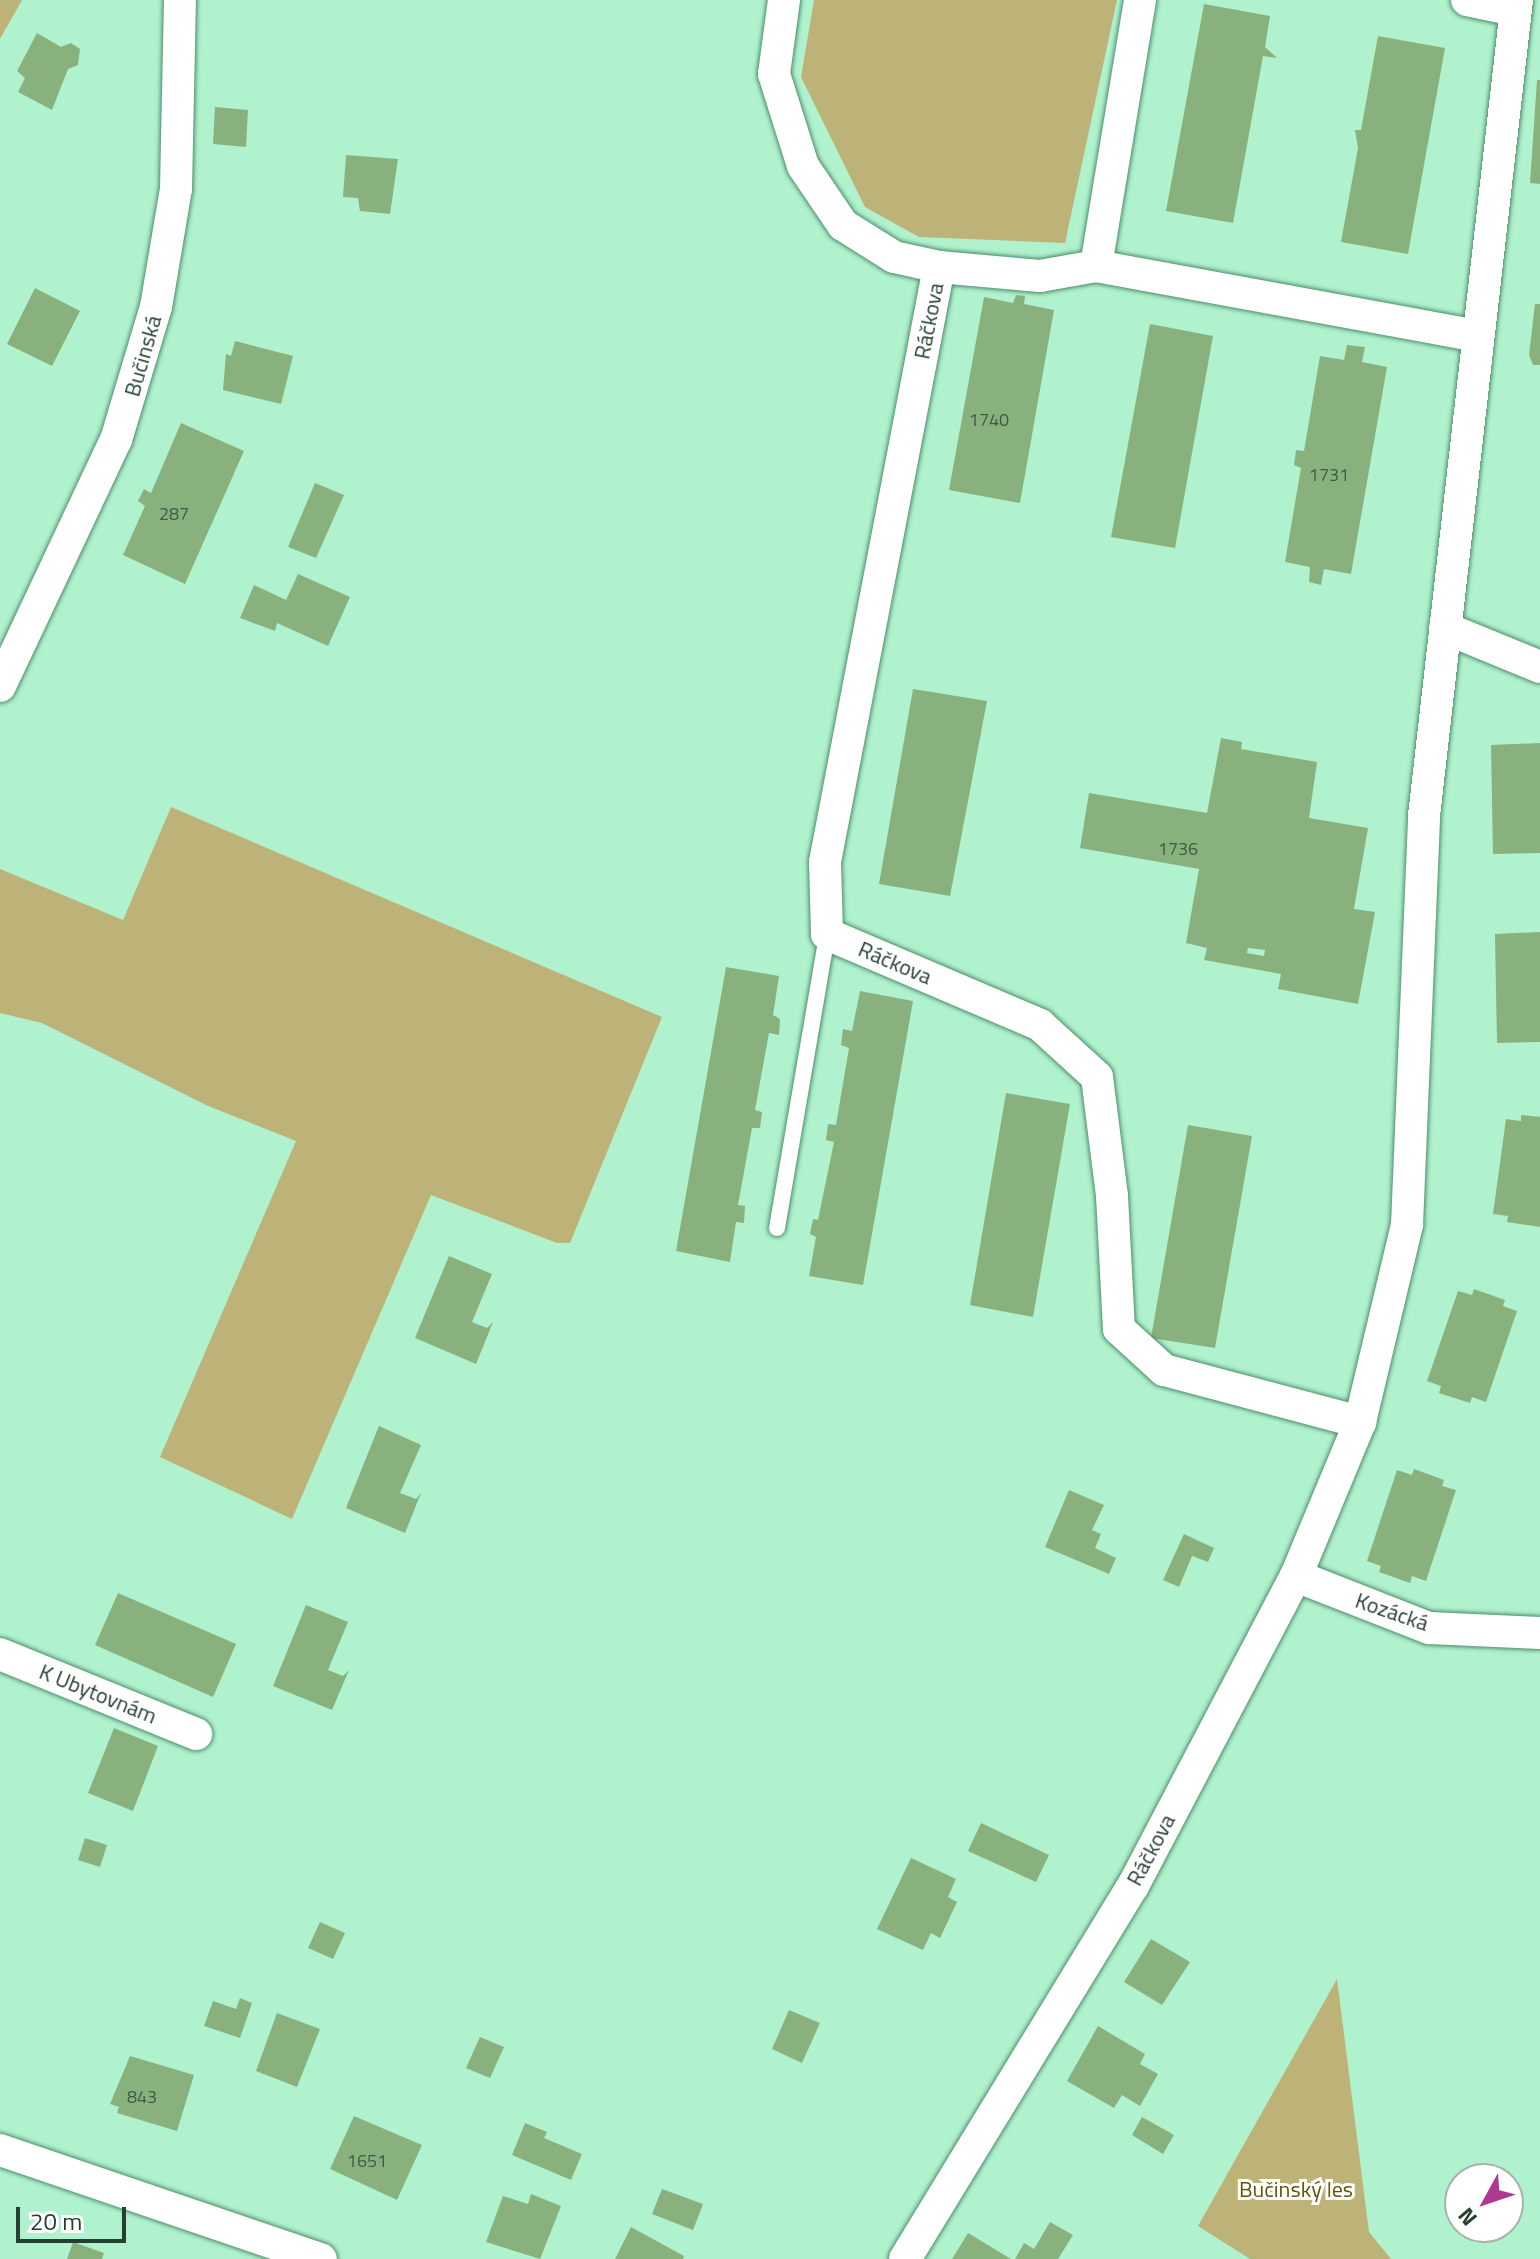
<!DOCTYPE html>
<meta charset="utf-8">
<style>
body{margin:0}
#map{position:relative;width:1540px;height:2259px;overflow:hidden;background:#b0f2cd;font-family:"Titillium Web",sans-serif}
div>[style]{position:absolute}
.green>*{inset:0;background:#bdb277}
.building>*{inset:0;background:#89b17e}
.roads{filter:drop-shadow(0 0 2px #4d8d6b) drop-shadow(0 0 2px #4d8d6b)}
.lane>*{height:16px;margin:-8px;padding:0 8px;transform-origin:8px;border-radius:8px;background:#fff}
.street>*{height:32px;margin:-16px;padding:0 16px;transform-origin:16px;border-radius:16px;background:#fff}
span{translate:-50% -50%;white-space:nowrap;text-align:center;line-height:1.15;-webkit-text-stroke:6px #fff;paint-order:stroke}
.number-label{font-size:18px;color:#3e5c44}
.number-label span{-webkit-text-stroke-width:0}
.street-label{font-size:22px;color:#254031}
.park-label{font-size:22px;color:#605408}
.north{position:absolute;left:1444px;top:2163px;width:80px;height:80px;box-sizing:border-box;background:#fff;border:2px solid #a8b3ad;border-radius:50%;rotate:230deg;font-size:22px;font-weight:700;line-height:32px;text-align:center;color:#254031}
.north::after{content:'';display:block;margin:auto;width:28px;height:36px;background:#af3991;clip-path:polygon(50% 0,100% 100%,50% 72%,0 100%)}
.scale{position:absolute;left:16px;top:2207px;width:110px;height:36px;box-sizing:border-box;border:4px solid #254031;border-top:0;padding-left:10px;font-size:24px;line-height:28px;white-space:nowrap;color:#254031;-webkit-text-stroke:6px #fff;paint-order:stroke}
</style>
<div id="map">
<div class="green">
<i style="clip-path:polygon(0 0,22px 0,0 39px)"></i>
<i style="clip-path:polygon(814px 0,1117px 0,1065px 243px,919px 237px,865px 207px,801px 77px)"></i>
<i style="clip-path:polygon(171px 807px,662px 1017px,570px 1243px,557px 1243px,431px 1195px,292px 1519px,160px 1457px,296px 1141px,206px 1105px,42px 1023px,0 1013px,0 869px,123px 920px)"></i>
<i style="clip-path:polygon(1337px 1979px,1369px 2232px,1391px 2259px,1250px 2259px,1198px 2226px)"></i>
</div>
<div class="building">
<i style="clip-path:polygon(1204px 4px,1270px 16px,1265px 47px,1277px 58px,1263px 56px,1233px 223px,1166px 211px)"></i>
<i style="clip-path:polygon(37px 33px,61px 47px,71px 43px,80px 49px,78px 65px,68px 69px,52px 110px,18px 92px,25px 78px,17px 71px)"></i>
<i style="clip-path:polygon(1378px 36px,1445px 48px,1408px 254px,1341px 242px,1358px 148px,1355px 130px,1361px 130px)"></i>
<i style="clip-path:polygon(1537px 80px,1540px 80px,1540px 184px,1530px 183px)"></i>
<i style="clip-path:polygon(215px 107px,248px 110px,246px 147px,213px 144px)"></i>
<i style="clip-path:polygon(346px 155px,398px 159px,390px 214px,360px 211px,358px 198px,343px 197px)"></i>
<i style="clip-path:polygon(35px 288px,80px 311px,52px 366px,7px 344px)"></i>
<i style="clip-path:polygon(1016px 295px,1025px 296px,1024px 304px,1054px 310px,1020px 503px,949px 490px,984px 297px,1013px 303px)"></i>
<i style="clip-path:polygon(1535px 304px,1540px 304px,1540px 365px,1533px 365px,1529px 355px)"></i>
<i style="clip-path:polygon(1150px 324px,1213px 336px,1175px 548px,1111px 537px)"></i>
<i style="clip-path:polygon(235px 341px,293px 356px,281px 404px,223px 390px,226px 354px,231px 356px)"></i>
<i style="clip-path:polygon(1347px 345px,1365px 347px,1362px 362px,1387px 367px,1351px 574px,1324px 569px,1321px 585px,1309px 582px,1310px 567px,1285px 562px,1301px 468px,1294px 465px,1296px 450px,1304px 451px,1320px 356px,1344px 360px)"></i>
<i style="clip-path:polygon(181px 423px,244px 451px,185px 584px,123px 555px,145px 506px,138px 501px,144px 489px,151px 493px)"></i>
<i style="clip-path:polygon(315px 483px,344px 495px,316px 558px,288px 547px)"></i>
<i style="clip-path:polygon(298px 574px,350px 597px,328px 646px,277px 623px,275px 631px,240px 618px,254px 585px,286px 600px)"></i>
<i style="clip-path:polygon(913px 689px,987px 701px,950px 896px,879px 884px)"></i>
<i style="clip-path:polygon(evenodd,1221px 738px,1242px 742px,1241px 749px,1317px 762px,1309px 818px,1368px 828px,1354px 909px,1375px 912px,1358px 1004px,1278px 989px,1281px 974px,1204px 960px,1207px 948px,1186px 943px,1199px 869px,1080px 848px,1089px 793px,1207px 813px,1221px 738px,1248px 948px,1265px 950px,1264px 956px,1247px 953px,1248px 948px)"></i>
<i style="clip-path:polygon(1540px 743px,1540px 853px,1493px 854px,1491px 745px)"></i>
<i style="clip-path:polygon(1540px 932px,1540px 1042px,1497px 1043px,1495px 934px)"></i>
<i style="clip-path:polygon(726px 967px,779px 976px,773px 1015px,780px 1019px,779px 1035px,769px 1033px,755px 1110px,762px 1112px,760px 1128px,752px 1128px,738px 1205px,745px 1206px,744px 1223px,736px 1222px,730px 1262px,676px 1251px)"></i>
<i style="clip-path:polygon(860px 991px,913px 1001px,863px 1285px,809px 1276px,816px 1237px,810px 1234px,813px 1219px,818px 1220px,834px 1142px,826px 1140px,828px 1124px,836px 1125px,849px 1048px,841px 1045px,843px 1029px,852px 1031px)"></i>
<i style="clip-path:polygon(1006px 1093px,1070px 1104px,1033px 1317px,970px 1305px)"></i>
<i style="clip-path:polygon(1521px 1115px,1540px 1117px,1540px 1227px,1507px 1222px,1508px 1216px,1493px 1214px,1506px 1119px,1521px 1121px)"></i>
<i style="clip-path:polygon(1188px 1125px,1252px 1136px,1215px 1348px,1151px 1338px)"></i>
<i style="clip-path:polygon(449px 1256px,492px 1274px,472px 1322px,487px 1328px,493px 1322px,476px 1364px,415px 1338px)"></i>
<i style="clip-path:polygon(1474px 1289px,1505px 1300px,1503px 1306px,1517px 1311px,1486px 1402px,1472px 1397px,1470px 1403px,1439px 1393px,1441px 1386px,1427px 1381px,1458px 1291px,1472px 1295px)"></i>
<i style="clip-path:polygon(379px 1426px,421px 1445px,400px 1493px,416px 1499px,421px 1493px,405px 1533px,346px 1508px)"></i>
<i style="clip-path:polygon(1414px 1469px,1444px 1480px,1442px 1486px,1456px 1490px,1426px 1581px,1412px 1576px,1410px 1583px,1379px 1572px,1381px 1566px,1367px 1561px,1397px 1470px,1412px 1475px)"></i>
<i style="clip-path:polygon(1069px 1490px,1104px 1505px,1092px 1530px,1101px 1534px,1095px 1548px,1116px 1558px,1109px 1574px,1045px 1547px)"></i>
<i style="clip-path:polygon(1184px 1534px,1214px 1548px,1208px 1562px,1192px 1556px,1179px 1587px,1163px 1580px)"></i>
<i style="clip-path:polygon(118px 1593px,236px 1644px,213px 1697px,95px 1645px)"></i>
<i style="clip-path:polygon(306px 1605px,348px 1622px,328px 1670px,343px 1676px,349px 1670px,332px 1710px,273px 1686px)"></i>
<i style="clip-path:polygon(114px 1728px,158px 1746px,133px 1811px,88px 1793px)"></i>
<i style="clip-path:polygon(981px 1823px,1049px 1855px,1036px 1882px,968px 1851px)"></i>
<i style="clip-path:polygon(85px 1838px,107px 1845px,100px 1867px,78px 1860px)"></i>
<i style="clip-path:polygon(911px 1858px,956px 1879px,948px 1897px,957px 1902px,940px 1938px,931px 1933px,923px 1950px,877px 1929px)"></i>
<i style="clip-path:polygon(320px 1922px,345px 1933px,333px 1959px,308px 1948px)"></i>
<i style="clip-path:polygon(1151px 1939px,1190px 1962px,1162px 2005px,1124px 1982px)"></i>
<i style="clip-path:polygon(240px 1998px,252px 2003px,240px 2038px,204px 2026px,213px 2001px,236px 2009px)"></i>
<i style="clip-path:polygon(789px 2010px,820px 2023px,802px 2063px,772px 2049px)"></i>
<i style="clip-path:polygon(277px 2013px,320px 2029px,297px 2087px,256px 2071px)"></i>
<i style="clip-path:polygon(1098px 2026px,1145px 2054px,1140px 2064px,1158px 2074px,1140px 2106px,1122px 2095px,1114px 2108px,1067px 2081px)"></i>
<i style="clip-path:polygon(480px 2037px,504px 2047px,490px 2078px,466px 2068px)"></i>
<i style="clip-path:polygon(130px 2056px,194px 2075px,177px 2131px,117px 2113px,119px 2107px,110px 2104px)"></i>
<i style="clip-path:polygon(354px 2116px,422px 2145px,397px 2200px,330px 2169px)"></i>
<i style="clip-path:polygon(1142px 2117px,1174px 2135px,1163px 2154px,1132px 2135px)"></i>
<i style="clip-path:polygon(525px 2123px,547px 2132px,544px 2138px,582px 2154px,571px 2180px,512px 2155px)"></i>
<i style="clip-path:polygon(662px 2189px,703px 2204px,693px 2230px,652px 2214px)"></i>
<i style="clip-path:polygon(531px 2194px,561px 2206px,540px 2259px,486px 2242px,503px 2196px,528px 2204px)"></i>
<i style="clip-path:polygon(1050px 2222px,1073px 2235px,1058px 2259px,1015px 2259px,1024px 2243px,1034px 2249px)"></i>
<i style="clip-path:polygon(631px 2227px,684px 2256px,683px 2259px,615px 2259px)"></i>
<i style="clip-path:polygon(968px 2233px,1011px 2259px,952px 2259px)"></i>
<i style="clip-path:polygon(73px 2242px,104px 2253px,102px 2259px,67px 2259px)"></i>
</div>
<div class="roads">
<div class="lane">
<i style="left:777px;top:1228px;width:298px;rotate:-80.3deg"></i>
</div>
<div class="street">
<i style="left:784px;top:0;width:75px;rotate:97.7deg"></i>
<i style="left:774px;top:74px;width:96px;rotate:72.5deg"></i>
<i style="left:803px;top:166px;width:71px;rotate:55.9deg"></i>
<i style="left:843px;top:225px;width:60px;rotate:32.1deg"></i>
<i style="left:894px;top:257px;width:46px;rotate:12.5deg"></i>
<i style="left:939px;top:267px;width:606px;rotate:100.85deg"></i>
<i style="left:825px;top:862px;width:72px;rotate:88.4deg"></i>
<i style="left:827px;top:934px;width:232px;rotate:23.1deg"></i>
<i style="left:1040px;top:1025px;width:77px;rotate:42.4deg"></i>
<i style="left:1097px;top:1077px;width:120px;rotate:82.8deg"></i>
<i style="left:1112px;top:1196px;width:133px;rotate:87deg"></i>
<i style="left:1119px;top:1329px;width:61px;rotate:42.3deg"></i>
<i style="left:1164px;top:1370px;width:203px;rotate:14.9deg"></i>
<i style="left:1467px;top:0;width:49px;rotate:11.8deg"></i>
<i style="left:1096px;top:266px;width:270px;rotate:-80.6deg"></i>
<i style="left:939px;top:267px;width:101px;rotate:5.1deg"></i>
<i style="left:1040px;top:276px;width:57px;rotate:-10.1deg"></i>
<i style="left:1096px;top:266px;width:388px;rotate:10.4deg"></i>
<i style="left:1445px;top:628px;width:103px;rotate:22.3deg"></i>
<i style="left:0;top:686px;width:272px;rotate:-64.8deg"></i>
<i style="left:116px;top:440px;width:139px;rotate:-73.3deg"></i>
<i style="left:156px;top:307px;width:120px;rotate:-80.4deg"></i>
<i style="left:176px;top:189px;width:189px;rotate:-88.8deg"></i>
<i style="left:1296px;top:1576px;width:143px;rotate:21.4deg"></i>
<i style="left:1429px;top:1628px;width:111px;rotate:2.6deg"></i>
<i style="left:0;top:1654px;width:212px;rotate:22.2deg"></i>
<i style="left:0;top:2150px;width:339px;rotate:18.8deg"></i>
<i style="left:905px;top:2259px;width:437px;rotate:-58.6deg"></i>
<i style="left:1133px;top:1886px;width:350px;rotate:-62.3deg"></i>
<i style="left:1296px;top:1576px;width:167px;rotate:-67.4deg"></i>
<i style="left:1360px;top:1422px;width:203px;rotate:-76.6deg"></i>
<i style="left:1407px;top:1225px;width:409px;rotate:-87.6deg"></i>
<i style="left:1424px;top:816px;width:821px;rotate:-83.5deg"></i>
</div>
</div>
<div class="number-label">
<span style="left:989px;top:420px">1740</span>
<span style="left:1329px;top:475px">1731</span>
<span style="left:174px;top:514px">287</span>
<span style="left:1178px;top:849px">1736</span>
<span style="left:142px;top:2097px">843</span>
<span style="left:367px;top:2161px">1651</span>
</div>
<div class="street-label">
<span style="left:929px;top:321px;rotate:-79deg">Ráčkova</span>
<span style="left:143px;top:356px;rotate:-74deg">Bučinská</span>
<span style="left:895px;top:963px;rotate:23deg">Ráčkova</span>
<span style="left:1392px;top:1612px;rotate:19deg">Kozácká</span>
<span style="left:98px;top:1694px;rotate:22deg">K Ubytovnám</span>
<span style="left:1151px;top:1850px;rotate:-62deg">Ráčkova</span>
</div>
<div class="park-label">
<span style="left:1296px;top:2190px">Bučinský les</span>
</div>
<div class="north">N</div>
<div class="scale">20 m</div>
</div>
